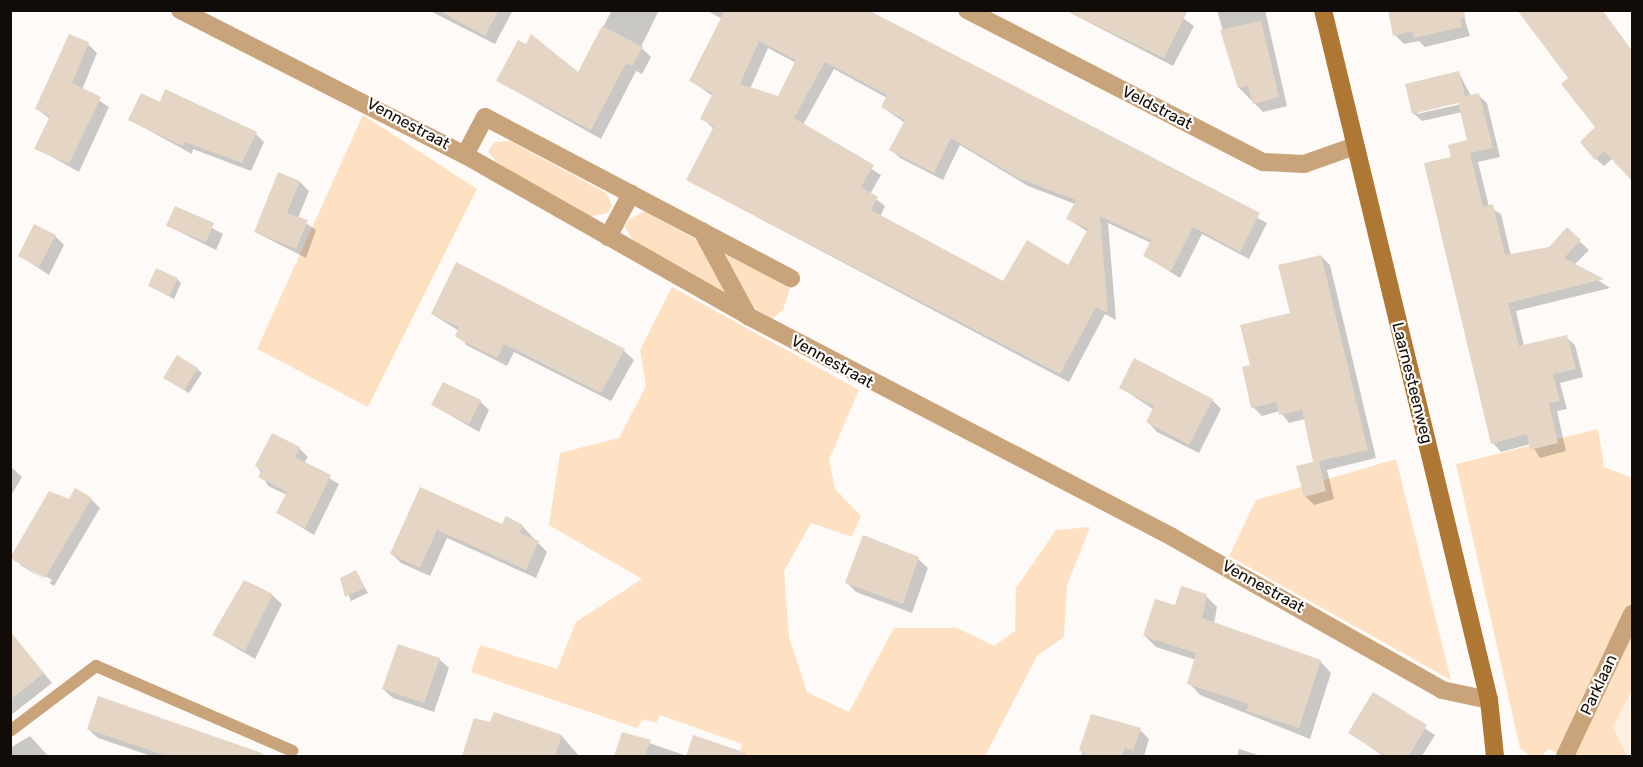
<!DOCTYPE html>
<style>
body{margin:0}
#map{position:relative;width:1643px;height:767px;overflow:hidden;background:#fdfaf7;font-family:Rubik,sans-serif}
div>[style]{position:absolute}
.built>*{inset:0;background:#fdf0e3}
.green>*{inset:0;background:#fee1c2}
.shadow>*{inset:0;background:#0003}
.building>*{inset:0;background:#e5d5c5}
.lane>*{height:12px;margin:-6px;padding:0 6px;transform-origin:6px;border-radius:6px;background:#c9a379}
.street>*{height:18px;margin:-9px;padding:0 9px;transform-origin:9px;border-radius:9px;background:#c9a379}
.secondary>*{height:18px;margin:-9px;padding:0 9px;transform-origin:9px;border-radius:9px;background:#ae7733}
span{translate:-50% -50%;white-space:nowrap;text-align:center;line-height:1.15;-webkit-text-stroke:4.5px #fdfaf7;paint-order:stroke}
.street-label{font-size:16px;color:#110c07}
.frame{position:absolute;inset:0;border:12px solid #110c07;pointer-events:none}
</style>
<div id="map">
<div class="built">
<i style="clip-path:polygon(1632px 690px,1632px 756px,1627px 756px,1613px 727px)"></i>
</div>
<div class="green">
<i style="clip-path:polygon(363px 115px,477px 189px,368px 407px,257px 349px)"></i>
<i style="clip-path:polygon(510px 141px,606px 193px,612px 205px,608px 213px,586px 217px,505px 171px,488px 152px,494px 142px)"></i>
<i style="clip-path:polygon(645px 211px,700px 242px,731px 300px,638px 248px,625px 227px,629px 219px)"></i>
<i style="clip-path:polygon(719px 250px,790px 288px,783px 310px,772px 319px,750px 305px)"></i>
<i style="clip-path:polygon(672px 287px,859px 390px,829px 460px,835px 489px,861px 516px,852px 537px,811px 523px,784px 571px,789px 637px,807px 692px,849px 712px,894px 628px,957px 628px,994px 646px,1015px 631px,1016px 588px,1056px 530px,1090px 527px,1067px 585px,1064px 637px,1037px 656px,985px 756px,739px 756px,742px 744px,660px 715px,656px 723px,643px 719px,637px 728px,471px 672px,480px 645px,557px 669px,576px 622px,642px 579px,549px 525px,560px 453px,619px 438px,646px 386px,640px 350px)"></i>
<i style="clip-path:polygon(1598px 429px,1604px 467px,1632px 478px,1632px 690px,1613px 727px,1627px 756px,1564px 756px,1549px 749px,1541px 756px,1530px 756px,1520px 748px,1456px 464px)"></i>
<i style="clip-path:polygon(1396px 459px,1451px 680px,1229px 556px,1256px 500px)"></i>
</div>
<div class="shadow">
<i style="clip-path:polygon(428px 10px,513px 10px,495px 44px)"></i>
<i style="clip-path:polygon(612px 10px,659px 10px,641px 47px,651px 57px,642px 74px,636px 71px,601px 139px,498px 81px,579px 74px)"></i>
<i style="clip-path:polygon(evenodd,706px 10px,863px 10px,1267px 223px,1249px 259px,1202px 234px,1180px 278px,1145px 256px,1151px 243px,1108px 223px,1116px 320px,1105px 314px,1069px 382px,687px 180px,714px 129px,702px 118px,713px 96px,691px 81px,722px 19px,706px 10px,768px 48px,796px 63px,779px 98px,750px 89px,768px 48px,706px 10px,834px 69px,887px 98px,882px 107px,905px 123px,891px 150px,900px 158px,943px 180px,960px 145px,1028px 186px,1075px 204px,1068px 219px,1088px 232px,1069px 267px,1003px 283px,880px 217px,885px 206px,870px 194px,881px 175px,803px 125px,834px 69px)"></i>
<i style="clip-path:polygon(1065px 10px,1172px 10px,1194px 26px,1173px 66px)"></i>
<i style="clip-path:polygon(1217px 10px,1265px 10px,1287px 106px,1263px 112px,1239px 88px)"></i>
<i style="clip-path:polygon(1462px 10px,1470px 36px,1425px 47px,1419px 41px,1404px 44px,1395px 35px)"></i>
<i style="clip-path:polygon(1602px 10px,1632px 51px,1632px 179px,1613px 158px,1604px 166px,1596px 159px,1597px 127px,1570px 78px)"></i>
<i style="clip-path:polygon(88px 44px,97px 53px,82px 90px,109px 107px,79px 172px,36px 148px,50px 119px,37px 109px)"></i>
<i style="clip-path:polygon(evenodd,1459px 73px,1471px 96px,1478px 95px,1487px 103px,1500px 157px,1478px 162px,1489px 207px,1501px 214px,1511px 256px,1549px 249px,1567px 230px,1589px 250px,1574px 265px,1610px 288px,1516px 311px,1524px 346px,1566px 337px,1575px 345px,1583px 377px,1560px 383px,1567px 409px,1557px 411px,1566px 451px,1540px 458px,1531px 444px,1501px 452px,1493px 443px,1453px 158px,1468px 142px,1462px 112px,1422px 121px,1413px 113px,1459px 73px,1465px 100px,1466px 103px,1417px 114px,1417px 111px,1465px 100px)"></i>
<i style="clip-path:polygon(160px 104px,256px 134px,264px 142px,251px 171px,193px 149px,192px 154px,130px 120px)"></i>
<i style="clip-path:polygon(300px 182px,309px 191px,298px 218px,316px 230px,306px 258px,255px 232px)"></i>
<i style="clip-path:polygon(176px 208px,223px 234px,216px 250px,168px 226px)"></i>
<i style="clip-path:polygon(55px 236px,64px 245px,49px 275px,20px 256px)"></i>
<i style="clip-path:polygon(1321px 256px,1330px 265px,1376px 458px,1327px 470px,1334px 499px,1314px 505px,1305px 496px,1314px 463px,1305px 419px,1289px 423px,1280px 411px,1262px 416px,1253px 407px,1252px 366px,1291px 314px)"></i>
<i style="clip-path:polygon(457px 264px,624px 351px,634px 360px,611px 401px,514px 352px,507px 366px,466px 345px,459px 331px,432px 314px)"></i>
<i style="clip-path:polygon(177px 279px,181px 283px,174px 299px,150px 286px)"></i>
<i style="clip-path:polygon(197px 369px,202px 373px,189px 393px,165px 378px)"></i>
<i style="clip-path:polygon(1120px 387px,1212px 400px,1221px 409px,1199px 453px,1157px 432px,1148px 422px,1154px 410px)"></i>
<i style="clip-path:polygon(480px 401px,489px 410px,479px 432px,433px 405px)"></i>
<i style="clip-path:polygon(299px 448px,308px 457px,304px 463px,339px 484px,314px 535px,278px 513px,287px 495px,268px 486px,257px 466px)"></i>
<i style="clip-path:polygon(10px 466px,22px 477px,10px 497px)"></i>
<i style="clip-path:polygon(421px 489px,503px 526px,522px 526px,547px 552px,536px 578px,447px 538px,430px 576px,401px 563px,392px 554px)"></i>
<i style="clip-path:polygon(evenodd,50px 492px,69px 501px,91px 499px,100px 508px,54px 586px,11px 557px,50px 492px,20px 561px,52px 580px,50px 583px,20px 565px,20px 561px)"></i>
<i style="clip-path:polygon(918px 559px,928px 568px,912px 613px,856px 592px,846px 582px)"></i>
<i style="clip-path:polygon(356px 572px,368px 593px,351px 601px,342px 579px)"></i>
<i style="clip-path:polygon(272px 595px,282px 604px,255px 659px,214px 635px)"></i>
<i style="clip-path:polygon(1206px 596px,1217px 607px,1214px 624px,1320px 661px,1331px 673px,1310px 739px,1200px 695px,1189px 683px,1196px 660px,1156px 647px,1145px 636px)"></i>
<i style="clip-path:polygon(16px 640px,52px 683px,10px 716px,10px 645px)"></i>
<i style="clip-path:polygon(439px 659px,449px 668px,434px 712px,393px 698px,383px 689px)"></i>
<i style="clip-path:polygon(1373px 694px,1435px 735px,1422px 756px,1383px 756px,1350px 733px)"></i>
<i style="clip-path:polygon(99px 698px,267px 756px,151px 756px,98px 738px,88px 729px)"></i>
<i style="clip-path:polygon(1092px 716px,1140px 730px,1149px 739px,1144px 756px,1081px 756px)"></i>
<i style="clip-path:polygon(475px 720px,562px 736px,579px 756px,464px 756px)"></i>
<i style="clip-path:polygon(623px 734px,687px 756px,617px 756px)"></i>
<i style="clip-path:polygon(30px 736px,48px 756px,10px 756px,10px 748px)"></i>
<i style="clip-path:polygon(694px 737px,734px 750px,741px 756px,688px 756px)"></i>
<i style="clip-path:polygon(1239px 749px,1261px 756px,1237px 756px)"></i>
</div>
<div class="building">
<i style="clip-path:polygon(438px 10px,499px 10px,485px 36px)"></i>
<i style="clip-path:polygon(evenodd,725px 10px,868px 10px,1260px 213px,1240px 252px,1193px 227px,1171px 271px,1143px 256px,1151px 240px,1100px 216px,1108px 313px,1096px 307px,1060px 374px,686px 180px,714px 126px,700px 119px,713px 93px,689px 81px,725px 10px,759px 41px,796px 60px,778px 96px,740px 84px,759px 41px,725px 10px,825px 62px,887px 95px,881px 107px,905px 120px,889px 150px,934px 173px,951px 138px,1018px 178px,1076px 200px,1066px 219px,1088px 229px,1068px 265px,1027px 240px,1003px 281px,871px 210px,878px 197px,861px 187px,874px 165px,794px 118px,825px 62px)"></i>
<i style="clip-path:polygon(1065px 10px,1188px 10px,1164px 58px)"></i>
<i style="clip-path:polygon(1388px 10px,1464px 10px,1465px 18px,1460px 19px,1462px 27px,1414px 38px,1412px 31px,1393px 36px)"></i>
<i style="clip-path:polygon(1517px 10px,1602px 10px,1632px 51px,1632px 181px,1604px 151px,1595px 160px,1580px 142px,1595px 127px,1561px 84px,1568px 78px)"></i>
<i style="clip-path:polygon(1261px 21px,1279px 97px,1253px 104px,1248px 86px,1238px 88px,1220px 30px)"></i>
<i style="clip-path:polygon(602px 26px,643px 47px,632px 66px,626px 63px,591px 130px,496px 81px,518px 40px,526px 44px,531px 34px,578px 72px)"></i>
<i style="clip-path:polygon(69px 34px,89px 42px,72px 83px,101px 97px,69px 164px,34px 149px,50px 116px,35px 109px)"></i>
<i style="clip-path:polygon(1459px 71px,1465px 96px,1479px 93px,1493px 148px,1470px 153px,1483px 207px,1493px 204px,1505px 255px,1549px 247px,1567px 227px,1581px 240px,1564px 258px,1604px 279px,1508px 303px,1519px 346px,1567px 335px,1576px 369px,1553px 374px,1560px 401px,1549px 403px,1558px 443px,1530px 450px,1527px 434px,1491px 444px,1424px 163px,1451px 157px,1448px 145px,1467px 140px,1458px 103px,1412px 114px,1405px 84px)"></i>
<i style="clip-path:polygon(165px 89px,257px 132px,242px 163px,185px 142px,183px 146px,128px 120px,141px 93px,160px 102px)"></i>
<i style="clip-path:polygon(278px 172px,300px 181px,287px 213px,308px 220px,296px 249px,254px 232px)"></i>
<i style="clip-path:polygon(175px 206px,214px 223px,206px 242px,166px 226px)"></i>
<i style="clip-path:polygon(34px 224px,56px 235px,39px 267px,18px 256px)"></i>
<i style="clip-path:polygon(1321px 255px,1368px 450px,1319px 461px,1326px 491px,1304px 497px,1296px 466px,1313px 462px,1302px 410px,1279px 415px,1276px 402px,1251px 408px,1242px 367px,1250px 365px,1240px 325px,1290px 313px,1278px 265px)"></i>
<i style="clip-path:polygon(456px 262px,625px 349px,601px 393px,504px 344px,497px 358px,464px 342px,455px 336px,459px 327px,431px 314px)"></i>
<i style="clip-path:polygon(156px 268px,178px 278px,169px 296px,148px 286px)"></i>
<i style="clip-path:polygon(177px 355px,198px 368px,184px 390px,163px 378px)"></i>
<i style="clip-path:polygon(1134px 358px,1213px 399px,1189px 445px,1146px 422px,1154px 406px,1119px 388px)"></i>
<i style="clip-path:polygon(443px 382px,481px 400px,469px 424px,431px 405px)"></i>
<i style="clip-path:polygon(272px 433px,300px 447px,295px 457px,331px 475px,305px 528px,276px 513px,287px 492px,258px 477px,262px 470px,255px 466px)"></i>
<i style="clip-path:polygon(420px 487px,502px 524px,506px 516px,523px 525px,520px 533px,539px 541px,526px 570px,437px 530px,420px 568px,390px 554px)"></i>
<i style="clip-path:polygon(75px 488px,92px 498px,45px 578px,10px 558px,49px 491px,69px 499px)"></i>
<i style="clip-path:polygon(863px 535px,919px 557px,903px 604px,845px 583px)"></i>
<i style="clip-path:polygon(356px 570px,365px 588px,345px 597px,340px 578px)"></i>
<i style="clip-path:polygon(244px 580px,273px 594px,245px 651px,212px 635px)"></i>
<i style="clip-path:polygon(1181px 586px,1207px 594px,1202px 618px,1321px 660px,1299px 728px,1246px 711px,1249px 704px,1187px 684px,1196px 653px,1143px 636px,1155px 599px,1175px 605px)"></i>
<i style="clip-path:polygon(10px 631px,44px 673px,10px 700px)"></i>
<i style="clip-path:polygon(398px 644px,440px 658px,424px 703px,382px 689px)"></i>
<i style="clip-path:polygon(1373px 692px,1427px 725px,1409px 756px,1386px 756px,1348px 733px)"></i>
<i style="clip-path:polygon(98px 696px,262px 753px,261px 756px,167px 756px,87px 729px)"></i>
<i style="clip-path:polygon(494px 712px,562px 735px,555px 756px,462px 756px,474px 718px,490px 722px)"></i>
<i style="clip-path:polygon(1091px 714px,1141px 728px,1133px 751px,1125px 748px,1122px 756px,1087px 756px,1079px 750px)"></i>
<i style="clip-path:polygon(622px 732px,651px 740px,645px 756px,614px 756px)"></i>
<i style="clip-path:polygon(693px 735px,746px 753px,746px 756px,686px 756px)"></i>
</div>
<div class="lane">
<i style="left:10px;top:731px;width:108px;rotate:-37.1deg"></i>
<i style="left:96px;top:666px;width:214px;rotate:23.4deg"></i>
</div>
<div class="street">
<i style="left:180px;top:10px;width:320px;rotate:27deg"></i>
<i style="left:465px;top:155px;width:326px;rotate:29.6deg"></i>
<i style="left:748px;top:316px;width:478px;rotate:27.5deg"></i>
<i style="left:1172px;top:537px;width:310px;rotate:29.5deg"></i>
<i style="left:1442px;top:690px;width:48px;rotate:12deg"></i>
<i style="left:967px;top:10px;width:333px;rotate:27.2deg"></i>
<i style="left:1263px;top:162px;width:41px;rotate:2.8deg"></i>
<i style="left:1304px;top:164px;width:54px;rotate:-19.4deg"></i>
<i style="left:465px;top:155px;width:43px;rotate:-62.2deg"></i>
<i style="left:485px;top:117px;width:346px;rotate:27.8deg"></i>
<i style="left:702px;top:231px;width:97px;rotate:61.6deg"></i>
<i style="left:608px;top:237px;width:49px;rotate:-61.9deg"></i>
<i style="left:1565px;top:756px;width:157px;rotate:-64.7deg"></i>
</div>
<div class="secondary">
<i style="left:1323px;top:10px;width:710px;rotate:76.47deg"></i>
<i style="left:1489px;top:700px;width:56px;rotate:83.9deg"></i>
</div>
<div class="street-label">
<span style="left:1157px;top:108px;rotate:27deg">Veldstraat</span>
<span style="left:408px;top:124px;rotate:28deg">Vennestraat</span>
<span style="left:832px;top:362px;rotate:29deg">Vennestraat</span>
<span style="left:1412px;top:383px;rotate:76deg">Laarnesteenweg</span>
<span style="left:1263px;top:587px;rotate:29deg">Vennestraat</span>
<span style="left:1599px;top:685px;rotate:-65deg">Parklaan</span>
</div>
<div class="frame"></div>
</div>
